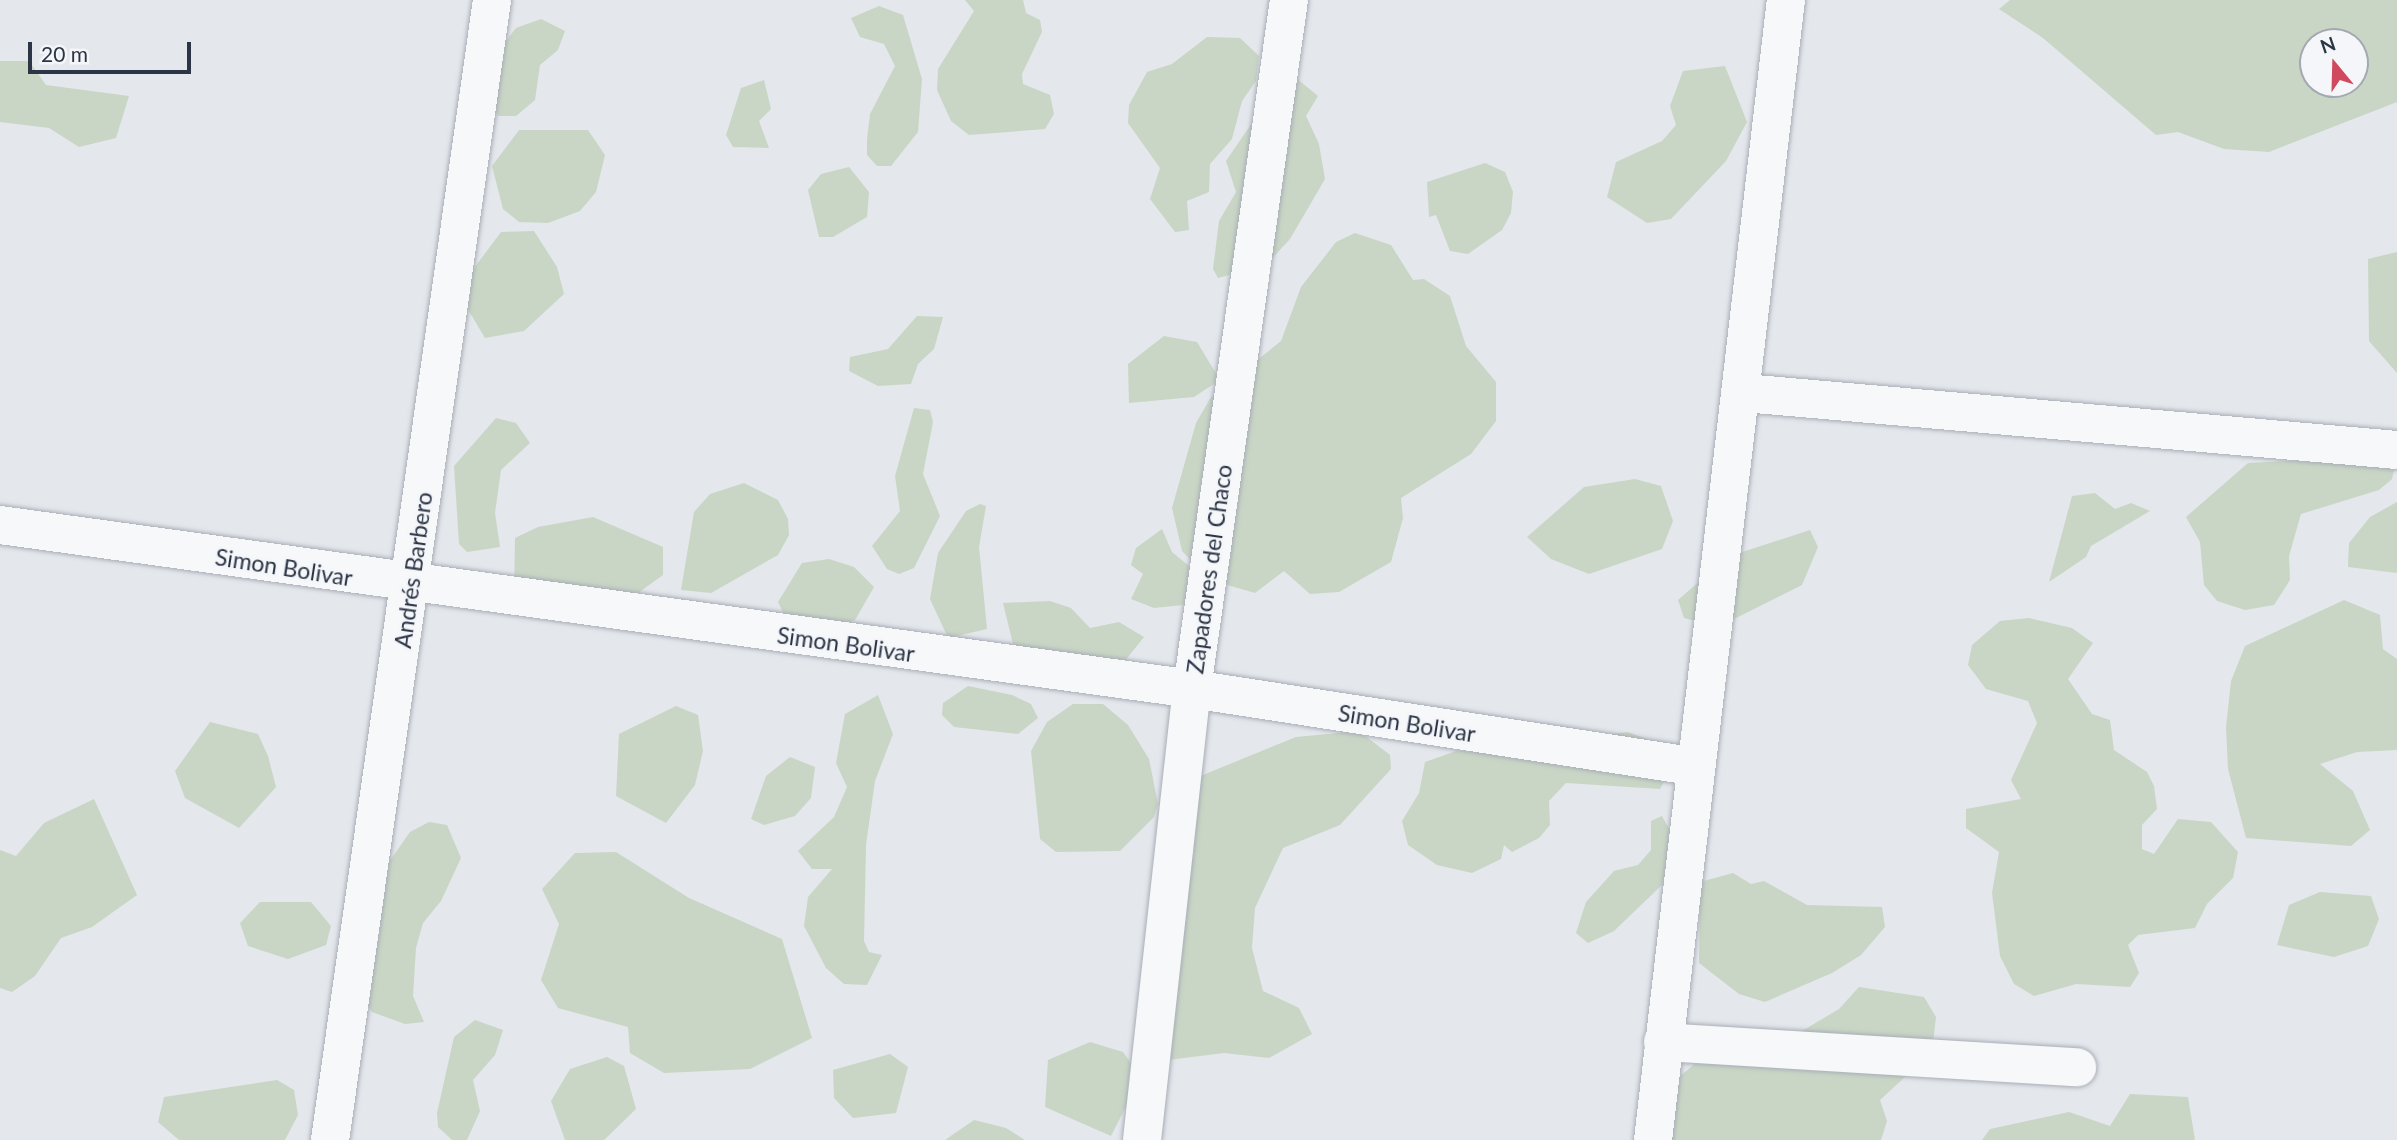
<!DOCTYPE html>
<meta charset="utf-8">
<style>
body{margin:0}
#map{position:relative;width:2397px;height:1140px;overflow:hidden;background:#e4e7ec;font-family:Lato,sans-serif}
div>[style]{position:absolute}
.green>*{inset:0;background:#c9d6c5}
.roads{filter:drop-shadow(0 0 2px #a9aeb7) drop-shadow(0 0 2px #a9aeb7)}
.minor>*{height:38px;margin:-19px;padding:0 19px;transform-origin:19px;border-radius:19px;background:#f7f8fa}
span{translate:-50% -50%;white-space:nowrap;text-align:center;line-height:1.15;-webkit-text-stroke:5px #f4f6f9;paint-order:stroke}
.street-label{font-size:23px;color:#2b3545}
.north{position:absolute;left:2299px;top:28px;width:70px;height:70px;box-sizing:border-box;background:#f4f6f9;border:2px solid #a4a9b1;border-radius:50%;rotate:341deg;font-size:19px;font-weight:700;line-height:28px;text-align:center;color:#2b3545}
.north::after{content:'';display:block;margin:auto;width:24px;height:32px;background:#d1495e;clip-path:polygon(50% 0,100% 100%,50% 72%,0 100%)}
.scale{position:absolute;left:28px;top:42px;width:163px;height:32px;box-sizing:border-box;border:4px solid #2b3545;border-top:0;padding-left:9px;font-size:21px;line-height:24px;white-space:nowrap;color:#2b3545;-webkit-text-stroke:5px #f4f6f9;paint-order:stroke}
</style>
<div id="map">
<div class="green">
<i style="clip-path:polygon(965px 0,1023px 0,1026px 13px,1040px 20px,1042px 32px,1022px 74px,1023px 84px,1050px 95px,1054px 114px,1045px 129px,969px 135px,951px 121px,937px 90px,938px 69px,974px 11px)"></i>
<i style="clip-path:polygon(evenodd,2010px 0,2397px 0,2397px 102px,2269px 152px,2224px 149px,2178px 132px,2156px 135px,2043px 38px,1999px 9px,2010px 0,2313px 42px,2355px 42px,2355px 84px,2313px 84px,2313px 42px)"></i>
<i style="clip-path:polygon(879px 6px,903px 15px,922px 79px,918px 132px,891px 166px,877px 166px,867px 155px,867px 139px,870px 114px,895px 66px,884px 44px,860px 37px,851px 18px)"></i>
<i style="clip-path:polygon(541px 19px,565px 31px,558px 50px,540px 65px,535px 100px,516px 116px,498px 116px,492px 104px,499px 50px,516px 28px)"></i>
<i style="clip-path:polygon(1207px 37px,1240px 38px,1259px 56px,1256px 81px,1242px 101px,1232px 139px,1210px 164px,1209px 192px,1187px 201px,1189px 230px,1175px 232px,1150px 199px,1160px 168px,1128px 123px,1129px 105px,1147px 72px,1172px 64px)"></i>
<i style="clip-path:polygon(0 61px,29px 61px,46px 85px,129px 96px,116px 138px,79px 147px,49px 128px,0 122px)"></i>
<i style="clip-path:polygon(1725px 66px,1747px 122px,1726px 161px,1671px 219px,1647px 223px,1607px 197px,1616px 162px,1662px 141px,1676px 125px,1670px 106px,1683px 71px)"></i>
<i style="clip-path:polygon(1296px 78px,1318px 96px,1306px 116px,1319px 144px,1325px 179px,1290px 239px,1266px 265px,1218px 278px,1213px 269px,1219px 221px,1236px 192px,1226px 161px,1256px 117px)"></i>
<i style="clip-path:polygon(764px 80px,771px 109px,759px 121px,769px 148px,733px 147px,726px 135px,741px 88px)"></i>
<i style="clip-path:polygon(519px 130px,588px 130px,605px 155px,596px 192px,580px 211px,548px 223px,519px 222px,503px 209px,492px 166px)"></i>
<i style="clip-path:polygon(1485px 163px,1505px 172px,1513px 192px,1511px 213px,1502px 230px,1468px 254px,1450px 251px,1436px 215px,1429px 217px,1427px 182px)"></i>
<i style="clip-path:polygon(849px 167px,869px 192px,867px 217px,833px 237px,819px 237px,808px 190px,821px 174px)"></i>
<i style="clip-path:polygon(534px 231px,557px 267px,564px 294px,524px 331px,485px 338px,457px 291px,501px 232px)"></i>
<i style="clip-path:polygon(1355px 233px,1391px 245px,1413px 280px,1424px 279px,1450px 296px,1466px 346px,1496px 382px,1496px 421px,1471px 454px,1401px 498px,1403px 518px,1391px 562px,1339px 592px,1310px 594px,1284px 571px,1255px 593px,1210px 580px,1182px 551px,1172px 508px,1196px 423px,1211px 397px,1281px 341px,1301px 287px,1336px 242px)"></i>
<i style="clip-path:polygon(2397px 252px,2397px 373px,2369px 341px,2368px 259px)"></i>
<i style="clip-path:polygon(917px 316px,943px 317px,934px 349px,918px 364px,911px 384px,878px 386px,849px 371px,850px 357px,888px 349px)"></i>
<i style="clip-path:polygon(1164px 336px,1197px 342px,1220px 380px,1194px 397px,1129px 403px,1128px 364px)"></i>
<i style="clip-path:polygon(914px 408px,930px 410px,933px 422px,923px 474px,940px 516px,914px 568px,899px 574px,887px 569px,872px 546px,900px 511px,895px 476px)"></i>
<i style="clip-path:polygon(496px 418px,516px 423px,530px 443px,501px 470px,495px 513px,500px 547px,467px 552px,459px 544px,454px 466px)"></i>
<i style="clip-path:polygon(2397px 456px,2392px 479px,2379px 490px,2301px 514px,2289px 556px,2290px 580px,2274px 605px,2245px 610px,2217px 601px,2204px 585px,2200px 542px,2186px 517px,2248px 463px)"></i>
<i style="clip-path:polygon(1635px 479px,1661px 486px,1673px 521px,1662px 549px,1589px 574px,1551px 559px,1527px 537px,1584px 487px)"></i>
<i style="clip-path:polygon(744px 483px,778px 500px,788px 519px,789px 535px,778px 555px,711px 593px,681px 590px,694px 512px,710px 494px)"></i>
<i style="clip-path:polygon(2095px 493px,2115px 509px,2131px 503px,2150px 511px,2091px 546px,2086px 557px,2049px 582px,2072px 496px)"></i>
<i style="clip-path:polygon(2397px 502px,2397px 573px,2348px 567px,2349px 543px,2370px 517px)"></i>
<i style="clip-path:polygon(980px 504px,986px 506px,979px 547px,987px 629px,948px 638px,930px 599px,938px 553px,966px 511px)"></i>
<i style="clip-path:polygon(593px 517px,663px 547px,663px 575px,627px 601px,514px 596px,515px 538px,538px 527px)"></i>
<i style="clip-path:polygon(1162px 529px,1172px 552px,1195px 571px,1195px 592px,1183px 605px,1154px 608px,1131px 599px,1143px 574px,1131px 565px,1136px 548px)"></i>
<i style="clip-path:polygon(1810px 530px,1818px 547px,1802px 585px,1718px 627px,1684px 618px,1678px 600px,1727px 557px)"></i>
<i style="clip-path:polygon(829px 559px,854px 567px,874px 587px,855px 620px,832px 629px,790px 627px,778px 602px,802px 563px)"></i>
<i style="clip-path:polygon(2344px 600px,2380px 615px,2383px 649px,2397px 659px,2397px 750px,2357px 752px,2320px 764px,2353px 791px,2370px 830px,2351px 846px,2246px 838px,2228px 769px,2226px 727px,2231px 681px,2245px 646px)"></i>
<i style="clip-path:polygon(1050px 601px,1071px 608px,1090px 628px,1119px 622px,1144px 637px,1124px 662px,1014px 648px,1003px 603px)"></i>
<i style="clip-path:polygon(2029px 618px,2072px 628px,2093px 643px,2068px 679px,2092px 714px,2110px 720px,2114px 750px,2147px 772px,2154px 786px,2157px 809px,2142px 825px,2142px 849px,2154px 854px,2178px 819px,2211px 822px,2238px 852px,2233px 878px,2207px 904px,2195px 928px,2138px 935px,2128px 945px,2139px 973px,2130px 987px,2076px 984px,2034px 996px,2014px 984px,2000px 956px,1992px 893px,1999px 852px,1966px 828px,1966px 809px,2021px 799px,2011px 780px,2037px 723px,2028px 701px,1986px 689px,1968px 665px,1972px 645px,2000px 621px)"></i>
<i style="clip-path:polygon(968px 686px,1012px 695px,1031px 704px,1038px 718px,1018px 734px,954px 727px,942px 715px,943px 703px)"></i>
<i style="clip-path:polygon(878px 695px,893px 734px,875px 781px,866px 845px,864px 941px,869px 952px,882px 955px,867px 985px,844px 984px,826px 968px,804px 926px,808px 897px,832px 869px,812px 869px,798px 851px,834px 817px,847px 787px,836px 763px,845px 714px)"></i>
<i style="clip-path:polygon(1073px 704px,1103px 704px,1128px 725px,1149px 759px,1158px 804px,1154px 817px,1120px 851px,1056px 852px,1040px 839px,1031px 751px,1047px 722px)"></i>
<i style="clip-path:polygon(676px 706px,698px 715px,703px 751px,695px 785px,666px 823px,616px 796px,619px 734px)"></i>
<i style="clip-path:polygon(210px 722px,258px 734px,268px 756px,276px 787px,239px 828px,185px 798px,175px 771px)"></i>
<i style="clip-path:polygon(1359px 731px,1390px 755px,1391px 769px,1340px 825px,1283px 848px,1255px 908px,1252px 948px,1263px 991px,1299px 1008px,1312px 1034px,1269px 1058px,1224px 1053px,1168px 1060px,1187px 871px,1194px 853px,1178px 805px,1198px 777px,1296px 737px)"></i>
<i style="clip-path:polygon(1628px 732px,1655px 742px,1671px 769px,1660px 789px,1566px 783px,1549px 801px,1550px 825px,1539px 838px,1512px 852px,1504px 845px,1501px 859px,1472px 873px,1437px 865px,1408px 845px,1402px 821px,1419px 793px,1425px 762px,1456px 751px)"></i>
<i style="clip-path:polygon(790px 757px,815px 767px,811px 798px,795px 816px,764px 825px,751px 819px,766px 776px)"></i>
<i style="clip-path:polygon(94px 799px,137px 895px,92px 927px,61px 938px,35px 976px,12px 992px,0 988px,0 850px,16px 856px,44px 823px)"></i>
<i style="clip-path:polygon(1662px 816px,1675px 839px,1665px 882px,1614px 931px,1588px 943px,1576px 933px,1586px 902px,1614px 871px,1638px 865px,1651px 850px,1651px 821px)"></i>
<i style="clip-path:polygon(429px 822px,447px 825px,461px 858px,441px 901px,423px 923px,416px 948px,413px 996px,424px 1022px,405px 1024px,372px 1012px,360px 994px,379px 876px,410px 832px)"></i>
<i style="clip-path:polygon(616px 852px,689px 898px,782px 939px,812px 1038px,750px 1069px,664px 1073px,630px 1053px,628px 1027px,558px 1008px,541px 980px,559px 924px,542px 889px,575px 853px)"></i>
<i style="clip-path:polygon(1733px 873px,1751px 884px,1764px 881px,1807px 905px,1882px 907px,1885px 927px,1861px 955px,1832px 973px,1765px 1002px,1739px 994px,1699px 963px,1700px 882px)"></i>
<i style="clip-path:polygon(2320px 892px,2371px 896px,2379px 919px,2368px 946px,2334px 957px,2277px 945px,2289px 905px)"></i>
<i style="clip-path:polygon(260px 902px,311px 902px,331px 926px,326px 945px,288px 959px,248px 946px,240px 923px)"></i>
<i style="clip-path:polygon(1859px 987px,1924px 997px,1936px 1017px,1932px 1052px,1880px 1100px,1887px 1121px,1881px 1140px,1666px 1140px,1678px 1078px,1699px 1060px,1760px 1056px,1839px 1009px)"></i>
<i style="clip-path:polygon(475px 1020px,503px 1030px,495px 1055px,473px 1080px,480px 1111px,467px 1140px,452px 1140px,438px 1127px,437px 1113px,454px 1037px)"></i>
<i style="clip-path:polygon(1090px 1042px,1123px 1052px,1141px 1077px,1111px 1136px,1045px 1107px,1048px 1060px)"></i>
<i style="clip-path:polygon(890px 1054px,908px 1067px,896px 1113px,853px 1118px,834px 1098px,833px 1070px)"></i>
<i style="clip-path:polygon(607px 1057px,624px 1066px,636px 1109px,604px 1140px,565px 1140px,551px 1101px,570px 1069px)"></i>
<i style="clip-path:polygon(277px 1080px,294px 1090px,298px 1115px,285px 1140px,179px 1140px,158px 1122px,164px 1097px)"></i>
<i style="clip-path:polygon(2130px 1094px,2188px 1097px,2195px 1140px,1982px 1140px,1990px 1129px,2069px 1112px,2110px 1126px)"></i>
<i style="clip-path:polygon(974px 1120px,1006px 1128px,1025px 1140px,945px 1140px)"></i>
</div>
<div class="roads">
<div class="minor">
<i style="left:1744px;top:393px;width:655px;rotate:4.99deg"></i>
<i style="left:0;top:525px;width:1203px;rotate:7.83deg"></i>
<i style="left:1192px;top:689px;width:505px;rotate:8.77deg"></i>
<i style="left:1663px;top:1042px;width:415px;rotate:3.5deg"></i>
<i style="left:330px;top:1140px;width:1151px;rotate:-81.91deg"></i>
<i style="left:1142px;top:1140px;width:454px;rotate:-83.7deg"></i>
<i style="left:1192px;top:689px;width:696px;rotate:-81.99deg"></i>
<i style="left:1653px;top:1140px;width:1148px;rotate:-83.35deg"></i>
</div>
</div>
<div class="street-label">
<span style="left:284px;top:567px;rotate:9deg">Simon Bolivar</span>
<span style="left:1209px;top:569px;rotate:-82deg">Zapadores del Chaco</span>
<span style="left:413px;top:570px;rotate:-82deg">Andrés Barbero</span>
<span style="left:846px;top:644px;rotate:8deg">Simon Bolivar</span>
<span style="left:1407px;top:723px;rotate:9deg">Simon Bolivar</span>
</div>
<div class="north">N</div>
<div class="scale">20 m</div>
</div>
